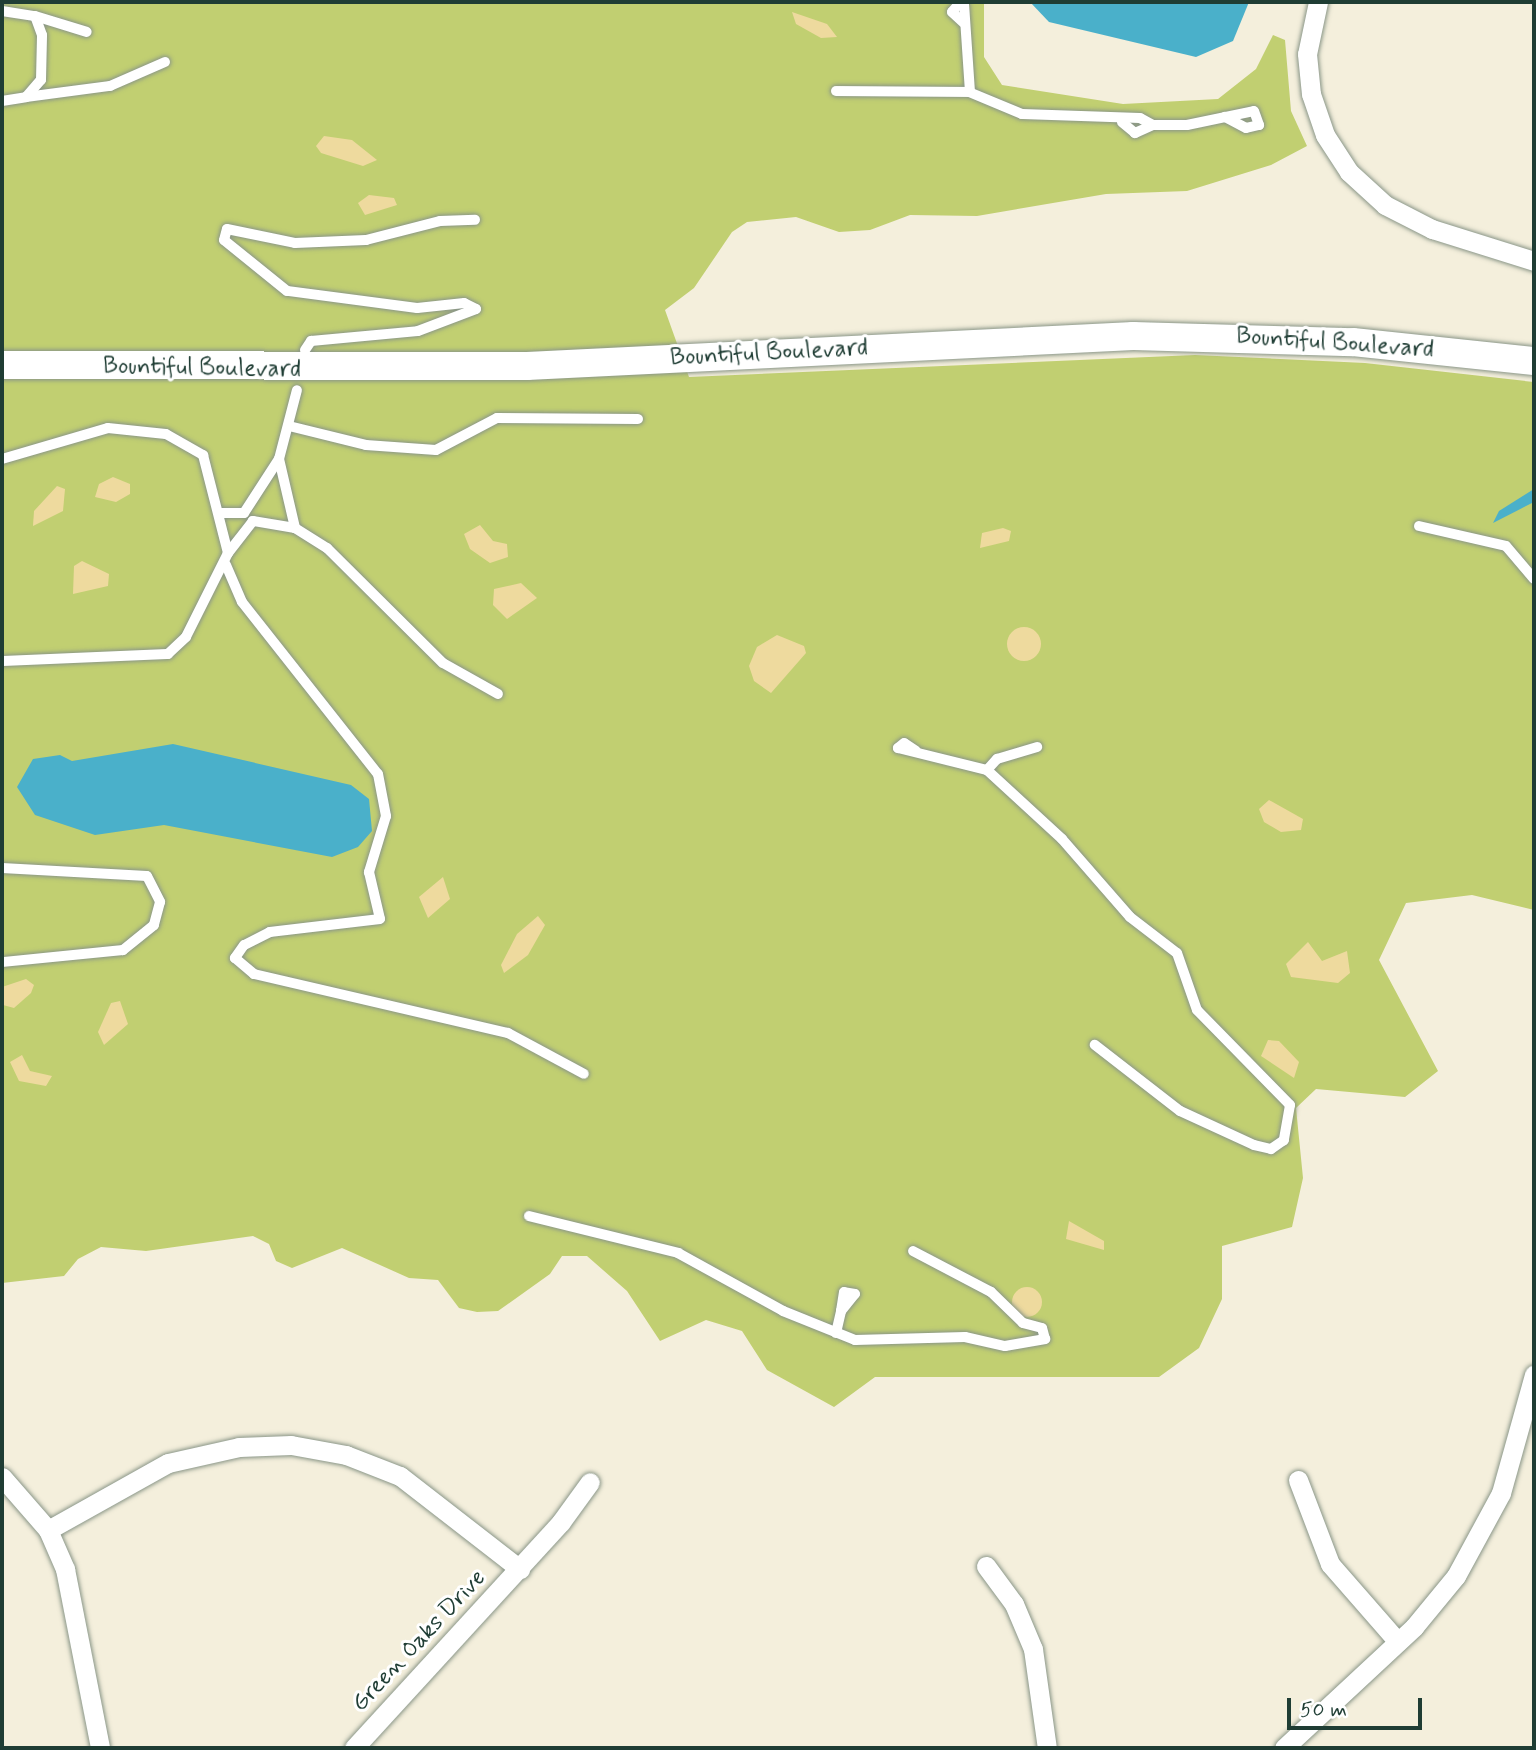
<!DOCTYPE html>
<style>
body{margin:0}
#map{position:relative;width:1536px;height:1750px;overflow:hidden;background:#f4efdc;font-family:Mynerve,sans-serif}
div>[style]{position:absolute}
.green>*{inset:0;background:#c1cf71}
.sand>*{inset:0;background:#eeda9e}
.round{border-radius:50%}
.water>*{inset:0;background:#4ab0ca}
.roads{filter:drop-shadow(0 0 2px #8a9688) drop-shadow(0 0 2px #8a9688)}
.service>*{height:10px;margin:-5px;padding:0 5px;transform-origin:5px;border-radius:5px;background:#fff}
.minor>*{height:19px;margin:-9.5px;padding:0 9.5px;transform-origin:9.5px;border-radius:9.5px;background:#fff}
.secondary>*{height:28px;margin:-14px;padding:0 14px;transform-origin:14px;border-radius:14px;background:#fff}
span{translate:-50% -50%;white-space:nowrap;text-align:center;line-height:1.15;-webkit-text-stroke:6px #fff;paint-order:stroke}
.street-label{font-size:24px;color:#1f3d34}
.frame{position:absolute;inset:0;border:4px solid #1f3d34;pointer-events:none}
.scale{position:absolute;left:1287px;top:1698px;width:135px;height:32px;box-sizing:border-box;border:4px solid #1f3d34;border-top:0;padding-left:9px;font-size:21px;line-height:24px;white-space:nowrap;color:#1f3d34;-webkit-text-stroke:5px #fff;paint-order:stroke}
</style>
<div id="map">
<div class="green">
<i style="clip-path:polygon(2px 2px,984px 2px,984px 57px,1002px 85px,1123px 104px,1218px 99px,1256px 69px,1273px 35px,1285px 40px,1291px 111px,1307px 146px,1271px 165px,1187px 191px,1106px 194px,977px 216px,910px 215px,870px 230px,839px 232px,796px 217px,747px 222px,732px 232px,694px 288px,665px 310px,689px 377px,1195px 355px,1365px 363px,1534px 382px,1534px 910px,1472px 895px,1406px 903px,1379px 960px,1438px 1071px,1405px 1097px,1316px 1089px,1296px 1108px,1303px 1178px,1292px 1227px,1222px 1246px,1222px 1299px,1199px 1348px,1159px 1377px,875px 1377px,834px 1407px,767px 1370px,742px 1331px,706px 1320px,660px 1341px,627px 1291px,587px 1256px,562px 1256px,550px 1274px,498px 1311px,477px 1312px,459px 1308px,438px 1280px,409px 1278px,342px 1248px,292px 1268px,276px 1261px,269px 1244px,253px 1236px,146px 1251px,101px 1247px,78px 1259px,64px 1276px,2px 1283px)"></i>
</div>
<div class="sand">
<i style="clip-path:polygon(792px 12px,827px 24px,837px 37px,821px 38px,796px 24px)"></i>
<i style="clip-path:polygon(324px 136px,352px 140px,377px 160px,363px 166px,321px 153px,316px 146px)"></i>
<i style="clip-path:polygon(369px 195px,394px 198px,397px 205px,365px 215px,358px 203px)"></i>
<i style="clip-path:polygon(113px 477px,130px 484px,130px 494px,116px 502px,95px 497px,99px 484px)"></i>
<i style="clip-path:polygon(57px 486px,65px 489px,63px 511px,33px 526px,34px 511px)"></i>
<i style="clip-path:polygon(480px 525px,493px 541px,507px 544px,508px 557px,490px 563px,470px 549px,464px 534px)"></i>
<i style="clip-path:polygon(1003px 528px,1011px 531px,1009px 541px,980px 548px,982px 533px)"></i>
<i style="clip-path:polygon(82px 561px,109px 574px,108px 586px,73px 594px,74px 566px)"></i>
<i style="clip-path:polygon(521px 583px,537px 598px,507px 619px,493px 605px,494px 589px)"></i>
<i class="round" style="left:1007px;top:627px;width:34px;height:34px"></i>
<i style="clip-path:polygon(777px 635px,804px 646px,806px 653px,771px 693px,754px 681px,749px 666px,757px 647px)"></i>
<i style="clip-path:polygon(1269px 800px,1303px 819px,1301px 830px,1281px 832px,1264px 822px,1259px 809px)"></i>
<i style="clip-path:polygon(443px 877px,450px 899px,428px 918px,419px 897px)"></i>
<i style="clip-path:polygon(538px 916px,545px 925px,528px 955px,504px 973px,501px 965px,517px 934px)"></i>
<i style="clip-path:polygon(1308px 942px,1322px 961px,1347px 951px,1350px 973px,1338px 983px,1291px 977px,1286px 964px)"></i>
<i style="clip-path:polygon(26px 979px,34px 985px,31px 993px,14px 1008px,3px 1005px,2px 987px)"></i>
<i style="clip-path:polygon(120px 1001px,128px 1024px,104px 1045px,98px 1032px,111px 1003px)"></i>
<i style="clip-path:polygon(1268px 1040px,1279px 1041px,1299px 1062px,1294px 1078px,1261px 1056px)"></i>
<i style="clip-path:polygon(22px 1055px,30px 1071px,52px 1076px,46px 1086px,19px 1081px,10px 1062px)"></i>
<i style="clip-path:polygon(1069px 1221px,1104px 1241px,1104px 1250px,1066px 1239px)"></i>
<i class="round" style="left:1012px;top:1287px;width:30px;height:30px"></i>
</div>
<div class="water">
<i style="clip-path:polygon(1030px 2px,1249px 2px,1233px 41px,1196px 57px,1049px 22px)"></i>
<i style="clip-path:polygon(1534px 489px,1534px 502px,1493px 523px,1499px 511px)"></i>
<i style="clip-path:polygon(173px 744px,351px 785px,369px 799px,372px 831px,358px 847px,332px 857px,164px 825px,95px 835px,35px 815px,17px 787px,33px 759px,60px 755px,72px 761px)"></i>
</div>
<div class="roads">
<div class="service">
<i style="left:2px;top:11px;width:33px;rotate:9deg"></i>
<i style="left:836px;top:91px;width:134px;rotate:0.4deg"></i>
<i style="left:970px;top:92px;width:87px;rotate:-93.9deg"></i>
<i style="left:964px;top:5px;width:6px;rotate:180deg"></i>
<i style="left:958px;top:5px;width:9px;rotate:131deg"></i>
<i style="left:952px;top:12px;width:16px;rotate:43deg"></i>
<i style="left:969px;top:92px;width:57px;rotate:22.5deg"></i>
<i style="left:1022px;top:114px;width:118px;rotate:1.9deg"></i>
<i style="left:1140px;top:118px;width:15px;rotate:28deg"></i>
<i style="left:1153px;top:125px;width:20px;rotate:156deg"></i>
<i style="left:1135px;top:133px;width:17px;rotate:-140deg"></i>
<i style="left:26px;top:97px;width:85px;rotate:-7.5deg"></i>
<i style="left:110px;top:86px;width:60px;rotate:-23.6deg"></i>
<i style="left:2px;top:101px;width:24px;rotate:-9deg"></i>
<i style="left:26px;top:97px;width:23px;rotate:-49deg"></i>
<i style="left:41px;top:80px;width:45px;rotate:-88.7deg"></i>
<i style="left:42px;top:35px;width:20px;rotate:-110deg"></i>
<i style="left:35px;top:16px;width:54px;rotate:17.1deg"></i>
<i style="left:1153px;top:125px;width:34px"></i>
<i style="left:1187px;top:125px;width:68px;rotate:-11.8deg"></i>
<i style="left:1254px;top:111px;width:15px;rotate:70deg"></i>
<i style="left:1259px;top:125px;width:13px;rotate:167deg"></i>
<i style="left:1246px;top:128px;width:24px;rotate:-152deg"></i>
<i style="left:305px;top:350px;width:11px;rotate:-56deg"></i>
<i style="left:311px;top:341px;width:107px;rotate:-5.3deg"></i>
<i style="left:418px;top:331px;width:62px;rotate:-20.8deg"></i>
<i style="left:476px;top:309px;width:13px;rotate:-153deg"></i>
<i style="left:464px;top:303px;width:47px;rotate:173.9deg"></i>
<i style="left:417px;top:308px;width:131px;rotate:-172.5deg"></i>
<i style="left:287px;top:291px;width:81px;rotate:-141deg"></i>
<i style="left:224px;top:240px;width:11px;rotate:-75deg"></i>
<i style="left:227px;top:229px;width:69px;rotate:11.6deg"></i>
<i style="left:295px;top:243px;width:71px;rotate:-2.4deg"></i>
<i style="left:366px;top:240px;width:76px;rotate:-14.4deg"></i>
<i style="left:440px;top:221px;width:35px;rotate:-2deg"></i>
<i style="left:289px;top:426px;width:79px;rotate:13.9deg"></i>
<i style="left:366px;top:445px;width:70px;rotate:4.1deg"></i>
<i style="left:436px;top:450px;width:69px;rotate:-27.7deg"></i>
<i style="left:497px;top:418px;width:141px;rotate:0.4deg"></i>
<i style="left:2px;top:459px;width:110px;rotate:-16.3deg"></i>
<i style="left:108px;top:428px;width:58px;rotate:5.9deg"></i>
<i style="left:166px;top:434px;width:43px;rotate:29.6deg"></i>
<i style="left:203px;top:455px;width:101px;rotate:75.7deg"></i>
<i style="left:228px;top:553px;width:94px;rotate:116.6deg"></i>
<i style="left:186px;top:637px;width:25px;rotate:137deg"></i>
<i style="left:168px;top:654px;width:166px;rotate:177.6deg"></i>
<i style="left:279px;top:459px;width:71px;rotate:-75.4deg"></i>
<i style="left:221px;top:513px;width:23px"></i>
<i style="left:244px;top:513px;width:64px;rotate:-57.1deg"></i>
<i style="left:279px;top:459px;width:71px;rotate:76.9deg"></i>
<i style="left:295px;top:528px;width:43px;rotate:-170.5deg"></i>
<i style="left:253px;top:521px;width:41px;rotate:128deg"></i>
<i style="left:1419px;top:526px;width:89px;rotate:12.9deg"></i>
<i style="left:1506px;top:546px;width:43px;rotate:49.7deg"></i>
<i style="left:295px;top:528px;width:38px;rotate:32deg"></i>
<i style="left:327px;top:548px;width:163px;rotate:44.8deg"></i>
<i style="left:443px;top:663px;width:63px;rotate:29.4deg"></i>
<i style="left:226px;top:565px;width:40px;rotate:66.6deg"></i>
<i style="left:242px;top:602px;width:219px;rotate:51.7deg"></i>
<i style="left:378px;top:774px;width:43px;rotate:79.2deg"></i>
<i style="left:386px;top:816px;width:59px;rotate:106.9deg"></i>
<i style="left:369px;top:872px;width:48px;rotate:76.8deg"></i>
<i style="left:380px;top:919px;width:111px;rotate:173.3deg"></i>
<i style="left:270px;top:932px;width:29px;rotate:153deg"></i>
<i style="left:244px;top:945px;width:16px;rotate:125deg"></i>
<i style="left:235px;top:958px;width:25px;rotate:40deg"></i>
<i style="left:254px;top:974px;width:261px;rotate:13.1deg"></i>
<i style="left:508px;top:1033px;width:86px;rotate:28.3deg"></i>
<i style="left:916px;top:751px;width:14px;rotate:-146deg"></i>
<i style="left:904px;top:743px;width:8px;rotate:140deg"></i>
<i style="left:898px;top:748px;width:92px;rotate:13.9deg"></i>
<i style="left:987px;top:770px;width:15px;rotate:-48deg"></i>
<i style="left:997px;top:759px;width:42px;rotate:-16.7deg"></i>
<i style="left:987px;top:770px;width:102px;rotate:42.6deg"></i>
<i style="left:1062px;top:839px;width:103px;rotate:48.9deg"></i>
<i style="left:1130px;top:917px;width:59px;rotate:37.5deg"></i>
<i style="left:1177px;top:953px;width:60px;rotate:70.7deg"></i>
<i style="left:1197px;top:1010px;width:133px;rotate:45.6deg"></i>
<i style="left:1290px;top:1105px;width:36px;rotate:100deg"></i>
<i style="left:1284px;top:1140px;width:16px;rotate:145deg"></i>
<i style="left:1271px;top:1149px;width:17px;rotate:-167deg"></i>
<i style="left:1254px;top:1145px;width:81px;rotate:-155.3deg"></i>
<i style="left:1180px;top:1111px;width:108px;rotate:-142.2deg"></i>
<i style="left:2px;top:868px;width:145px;rotate:3.2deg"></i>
<i style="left:147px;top:876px;width:29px;rotate:63deg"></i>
<i style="left:160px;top:902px;width:24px;rotate:105deg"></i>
<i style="left:154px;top:925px;width:40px;rotate:141deg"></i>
<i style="left:123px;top:950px;width:122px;rotate:174.3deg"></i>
<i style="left:529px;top:1216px;width:154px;rotate:13.9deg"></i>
<i style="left:678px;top:1253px;width:120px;rotate:28.9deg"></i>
<i style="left:783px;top:1311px;width:78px;rotate:21.9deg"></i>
<i style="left:855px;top:1340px;width:110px;rotate:-1.6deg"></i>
<i style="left:965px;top:1337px;width:41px;rotate:12.7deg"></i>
<i style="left:1005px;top:1346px;width:41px;rotate:-9.9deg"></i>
<i style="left:1045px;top:1339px;width:11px;rotate:-105deg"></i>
<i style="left:1042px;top:1328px;width:20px;rotate:-165deg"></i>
<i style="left:1023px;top:1323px;width:45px;rotate:-135.9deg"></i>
<i style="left:991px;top:1292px;width:88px;rotate:-152.3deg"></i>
<i style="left:836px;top:1333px;width:23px;rotate:-77deg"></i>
<i style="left:841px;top:1311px;width:22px;rotate:-51deg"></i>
<i style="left:855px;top:1294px;width:11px;rotate:-170deg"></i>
<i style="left:844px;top:1292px;width:19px;rotate:99deg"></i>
</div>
<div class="minor">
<i style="left:1318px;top:2px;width:53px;rotate:101.9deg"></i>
<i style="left:1307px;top:54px;width:40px;rotate:84.3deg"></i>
<i style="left:1311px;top:94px;width:43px;rotate:71.1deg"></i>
<i style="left:1325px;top:135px;width:44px;rotate:57deg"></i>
<i style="left:1349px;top:172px;width:49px;rotate:42.5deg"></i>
<i style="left:1385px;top:205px;width:53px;rotate:27.1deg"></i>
<i style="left:1432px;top:229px;width:107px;rotate:17.4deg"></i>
<i style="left:2px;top:1477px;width:70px;rotate:49deg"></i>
<i style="left:48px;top:1530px;width:43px;rotate:66.4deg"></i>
<i style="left:65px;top:1569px;width:182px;rotate:78.9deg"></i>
<i style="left:1298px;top:1480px;width:90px;rotate:69.1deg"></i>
<i style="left:1330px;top:1564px;width:103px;rotate:48.9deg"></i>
<i style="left:48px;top:1530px;width:137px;rotate:-29.2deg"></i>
<i style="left:168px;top:1463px;width:73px;rotate:-12.7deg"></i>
<i style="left:239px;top:1447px;width:52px;rotate:-2.2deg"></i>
<i style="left:291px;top:1445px;width:56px;rotate:10.3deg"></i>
<i style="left:346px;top:1455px;width:58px;rotate:21.3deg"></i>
<i style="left:400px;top:1476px;width:152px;rotate:37.8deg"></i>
<i style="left:986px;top:1566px;width:47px;rotate:53.6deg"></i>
<i style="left:1014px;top:1604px;width:49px;rotate:67.1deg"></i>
<i style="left:1033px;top:1649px;width:100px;rotate:82deg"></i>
<i style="left:354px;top:1748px;width:306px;rotate:-47.5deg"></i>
<i style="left:561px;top:1522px;width:49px;rotate:-54.1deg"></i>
<i style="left:1284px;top:1748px;width:178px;rotate:-42.9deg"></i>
<i style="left:1414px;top:1627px;width:66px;rotate:-50.5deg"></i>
<i style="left:1456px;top:1576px;width:94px;rotate:-61.5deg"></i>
<i style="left:1501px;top:1493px;width:123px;rotate:-74.4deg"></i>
</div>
<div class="secondary">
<i style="left:2px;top:365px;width:525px;rotate:0.11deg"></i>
<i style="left:527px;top:366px;width:607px;rotate:-2.83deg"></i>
<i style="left:1133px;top:336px;width:220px;rotate:1.6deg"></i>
<i style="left:1353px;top:342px;width:182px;rotate:6deg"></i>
</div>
</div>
<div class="street-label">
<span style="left:1335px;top:343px;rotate:4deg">Bountiful Boulevard</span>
<span style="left:769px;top:353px;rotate:-3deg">Bountiful Boulevard</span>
<span style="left:202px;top:368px;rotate:1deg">Bountiful Boulevard</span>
<span style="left:419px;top:1641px;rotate:-47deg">Green Oaks Drive</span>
</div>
<div class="frame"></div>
<div class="scale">50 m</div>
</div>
